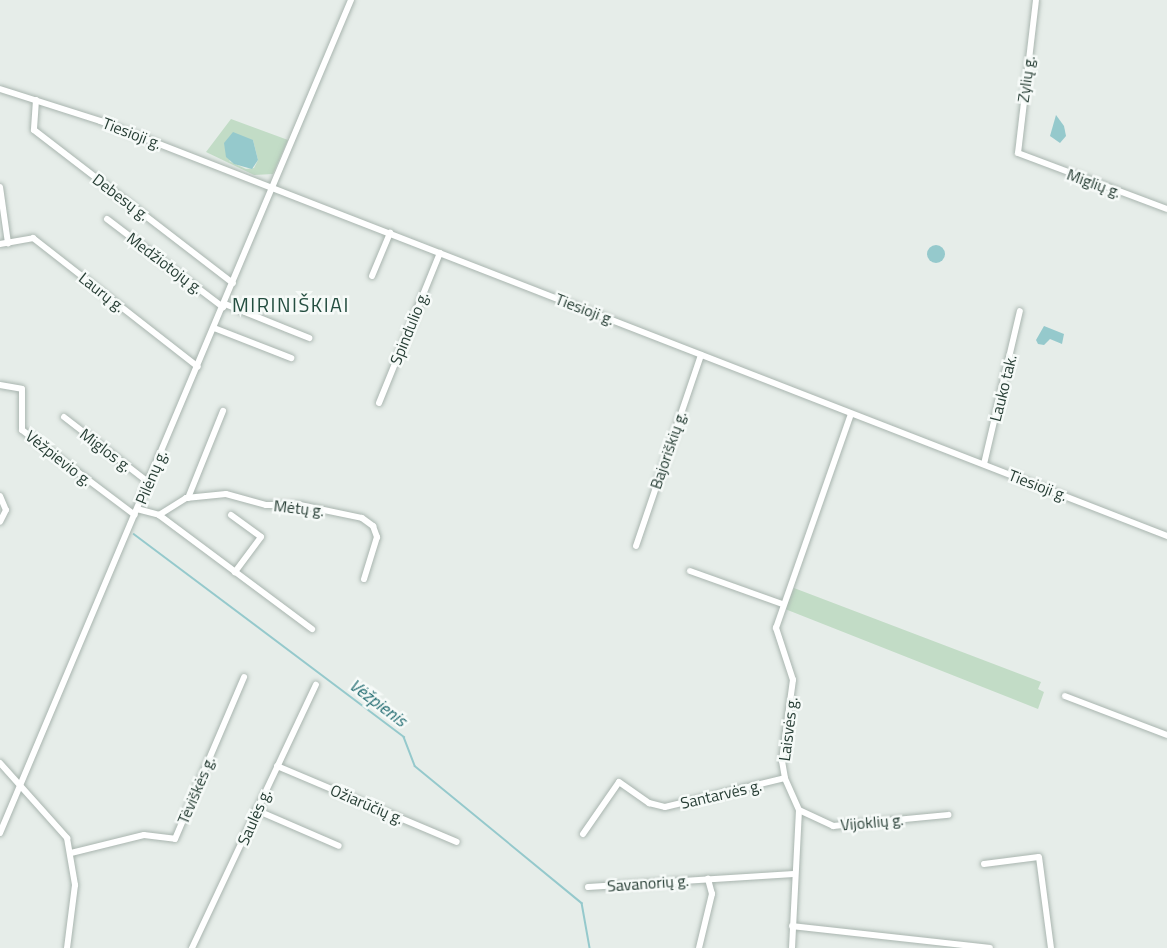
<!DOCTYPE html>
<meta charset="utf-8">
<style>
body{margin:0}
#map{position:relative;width:1167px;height:948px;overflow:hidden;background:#e6ede9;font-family:"Titillium Web",sans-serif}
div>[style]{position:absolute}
.green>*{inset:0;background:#c2dcc6}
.water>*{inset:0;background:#95c9cc}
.round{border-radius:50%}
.stream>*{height:1.5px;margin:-0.75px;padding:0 0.75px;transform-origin:0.75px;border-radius:0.75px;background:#95c9cc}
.roads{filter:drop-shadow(0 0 2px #a9b5af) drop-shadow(0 0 2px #a9b5af)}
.minor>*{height:6px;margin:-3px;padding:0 3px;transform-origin:3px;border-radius:3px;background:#fff}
span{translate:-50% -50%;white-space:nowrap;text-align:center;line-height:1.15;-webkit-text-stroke:5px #f6faf8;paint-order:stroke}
.street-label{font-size:16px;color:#273e35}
.water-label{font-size:18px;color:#276f74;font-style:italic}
.quarter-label{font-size:20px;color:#244e40;letter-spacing:1.5px}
</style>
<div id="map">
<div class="green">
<i style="clip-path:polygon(evenodd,231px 119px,288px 140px,273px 174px,254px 175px,206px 152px,231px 119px,253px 140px,258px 160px,254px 168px,246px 169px,229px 161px,253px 140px)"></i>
<i style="clip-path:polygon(794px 588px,1041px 682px,1038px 689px,1044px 692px,1038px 709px,785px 609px)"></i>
</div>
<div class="water">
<i style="clip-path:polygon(1056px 115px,1064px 126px,1066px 136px,1060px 143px,1050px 136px)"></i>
<i style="clip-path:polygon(233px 132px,253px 140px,258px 160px,252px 169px,234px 164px,226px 157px,224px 143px)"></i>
<i class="round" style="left:927px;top:245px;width:18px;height:18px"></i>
<i style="clip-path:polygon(1044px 326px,1064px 334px,1062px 344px,1050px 339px,1044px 345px,1038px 344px,1036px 340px)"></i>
</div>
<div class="stream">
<i style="left:134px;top:534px;width:338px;rotate:36.9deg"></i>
<i style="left:404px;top:737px;width:31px;rotate:69deg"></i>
<i style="left:415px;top:766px;width:216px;rotate:39.4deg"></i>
<i style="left:582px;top:903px;width:46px;rotate:79.9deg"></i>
</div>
<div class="roads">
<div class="minor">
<i style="left:1036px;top:0;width:154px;rotate:96.7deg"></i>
<i style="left:1018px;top:153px;width:159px;rotate:20.6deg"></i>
<i style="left:0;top:89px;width:105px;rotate:17.7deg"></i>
<i style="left:100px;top:121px;width:1145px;rotate:21.25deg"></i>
<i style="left:36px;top:100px;width:30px;rotate:94deg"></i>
<i style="left:34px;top:130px;width:251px;rotate:37.6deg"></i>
<i style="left:0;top:187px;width:57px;rotate:81.9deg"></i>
<i style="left:107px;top:219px;width:146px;rotate:37.2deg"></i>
<i style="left:0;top:244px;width:34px;rotate:-10deg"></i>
<i style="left:33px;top:238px;width:209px;rotate:38deg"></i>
<i style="left:372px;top:276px;width:47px;rotate:-67.3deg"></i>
<i style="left:225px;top:304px;width:91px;rotate:22deg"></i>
<i style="left:214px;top:328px;width:83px;rotate:21.3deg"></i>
<i style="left:0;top:385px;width:22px;rotate:10deg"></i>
<i style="left:22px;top:389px;width:41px;rotate:90deg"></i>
<i style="left:22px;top:430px;width:141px;rotate:37deg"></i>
<i style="left:379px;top:403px;width:162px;rotate:-67.9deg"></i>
<i style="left:64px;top:417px;width:106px;rotate:37.7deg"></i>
<i style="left:984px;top:464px;width:157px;rotate:-76.8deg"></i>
<i style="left:0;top:496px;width:15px;rotate:67deg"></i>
<i style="left:6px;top:510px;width:13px;rotate:117deg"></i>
<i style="left:188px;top:498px;width:94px;rotate:-68.1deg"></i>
<i style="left:137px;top:509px;width:23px;rotate:15deg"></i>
<i style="left:159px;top:515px;width:32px;rotate:-32deg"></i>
<i style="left:186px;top:498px;width:40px;rotate:-5.7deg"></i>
<i style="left:226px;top:494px;width:41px;rotate:15.4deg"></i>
<i style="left:266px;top:505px;width:34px"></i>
<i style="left:300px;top:505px;width:63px;rotate:11.8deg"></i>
<i style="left:362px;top:518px;width:14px;rotate:36deg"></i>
<i style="left:373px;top:526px;width:12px;rotate:70deg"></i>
<i style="left:377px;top:537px;width:44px;rotate:107.2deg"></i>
<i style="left:159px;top:515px;width:191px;rotate:36.7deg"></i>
<i style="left:231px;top:515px;width:37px;rotate:36deg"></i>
<i style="left:261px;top:537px;width:44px;rotate:126.6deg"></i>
<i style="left:636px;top:546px;width:202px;rotate:-71.2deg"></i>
<i style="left:690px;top:571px;width:98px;rotate:19.7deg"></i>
<i style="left:1065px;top:696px;width:109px;rotate:20.9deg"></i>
<i style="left:0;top:763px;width:101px;rotate:48.2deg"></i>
<i style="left:67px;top:838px;width:48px;rotate:80.3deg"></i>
<i style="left:75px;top:885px;width:64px;rotate:97.2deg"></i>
<i style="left:277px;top:766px;width:195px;rotate:22.9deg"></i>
<i style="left:256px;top:810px;width:90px;rotate:23.4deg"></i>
<i style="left:799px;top:810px;width:38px;rotate:25deg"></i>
<i style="left:833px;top:826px;width:116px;rotate:-5.5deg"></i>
<i style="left:0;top:833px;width:904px;rotate:-67.15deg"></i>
<i style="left:583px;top:834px;width:63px;rotate:-55.3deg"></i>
<i style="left:619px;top:782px;width:37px;rotate:35deg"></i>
<i style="left:649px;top:803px;width:16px;rotate:14deg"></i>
<i style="left:665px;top:807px;width:123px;rotate:-13.6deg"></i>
<i style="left:71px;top:853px;width:75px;rotate:-13.9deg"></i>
<i style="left:144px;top:835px;width:31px;rotate:7deg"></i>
<i style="left:175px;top:839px;width:176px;rotate:-66.9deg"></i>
<i style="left:984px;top:864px;width:55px;rotate:-7.3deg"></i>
<i style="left:1039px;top:857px;width:92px;rotate:82.5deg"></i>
<i style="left:588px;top:887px;width:206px;rotate:-3.6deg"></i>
<i style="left:792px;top:926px;width:199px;rotate:6.3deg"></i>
<i style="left:192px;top:948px;width:291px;rotate:-64.8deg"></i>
<i style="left:699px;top:948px;width:56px;rotate:-76.5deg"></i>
<i style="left:712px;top:894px;width:16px;rotate:-105deg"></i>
<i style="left:792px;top:948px;width:138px;rotate:-87.1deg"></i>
<i style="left:799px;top:810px;width:35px;rotate:-114deg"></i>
<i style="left:785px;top:778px;width:17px;rotate:-100deg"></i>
<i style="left:782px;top:761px;width:82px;rotate:-82.3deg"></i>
<i style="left:793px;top:680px;width:55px;rotate:-108.1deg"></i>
<i style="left:776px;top:628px;width:227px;rotate:-70.7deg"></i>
</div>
</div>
<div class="street-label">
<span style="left:1026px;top:79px;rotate:-82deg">Zylių g.</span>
<span style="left:132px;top:133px;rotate:21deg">Tiesioji g.</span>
<span style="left:1094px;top:183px;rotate:20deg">Miglių g.</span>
<span style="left:121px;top:197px;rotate:37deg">Debesų g.</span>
<span style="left:165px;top:263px;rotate:37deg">Medžiotojų g.</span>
<span style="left:102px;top:292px;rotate:38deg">Laurų g.</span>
<span style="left:585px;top:309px;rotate:21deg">Tiesioji g.</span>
<span style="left:409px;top:328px;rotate:-68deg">Spindulio g.</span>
<span style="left:1003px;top:388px;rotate:-76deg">Lauko tak.</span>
<span style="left:106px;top:450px;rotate:37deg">Miglos g.</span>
<span style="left:668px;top:450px;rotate:-71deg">Bajoriškių g.</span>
<span style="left:59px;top:458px;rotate:38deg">Vėžpievio g.</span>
<span style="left:151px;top:477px;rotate:-67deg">Pilėnų g.</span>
<span style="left:1038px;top:485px;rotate:21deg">Tiesioji g.</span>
<span style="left:299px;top:508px;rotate:6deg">Mėtų g.</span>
<span style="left:788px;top:729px;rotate:-83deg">Laisvės g.</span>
<span style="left:196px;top:790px;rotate:-67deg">Tėviškės g.</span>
<span style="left:721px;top:794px;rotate:-13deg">Santarvės g.</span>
<span style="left:367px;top:804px;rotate:23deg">Ožiarūčių g.</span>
<span style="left:254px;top:817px;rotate:-66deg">Saulės g.</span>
<span style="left:872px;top:822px;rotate:-5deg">Vijoklių g.</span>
<span style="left:648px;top:883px;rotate:-4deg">Savanorių g.</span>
</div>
<div class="water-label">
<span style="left:378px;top:703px;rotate:37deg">Vėžpienis</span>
</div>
<div class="quarter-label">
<span style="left:291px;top:304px">MIRINIŠKIAI</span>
</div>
</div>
